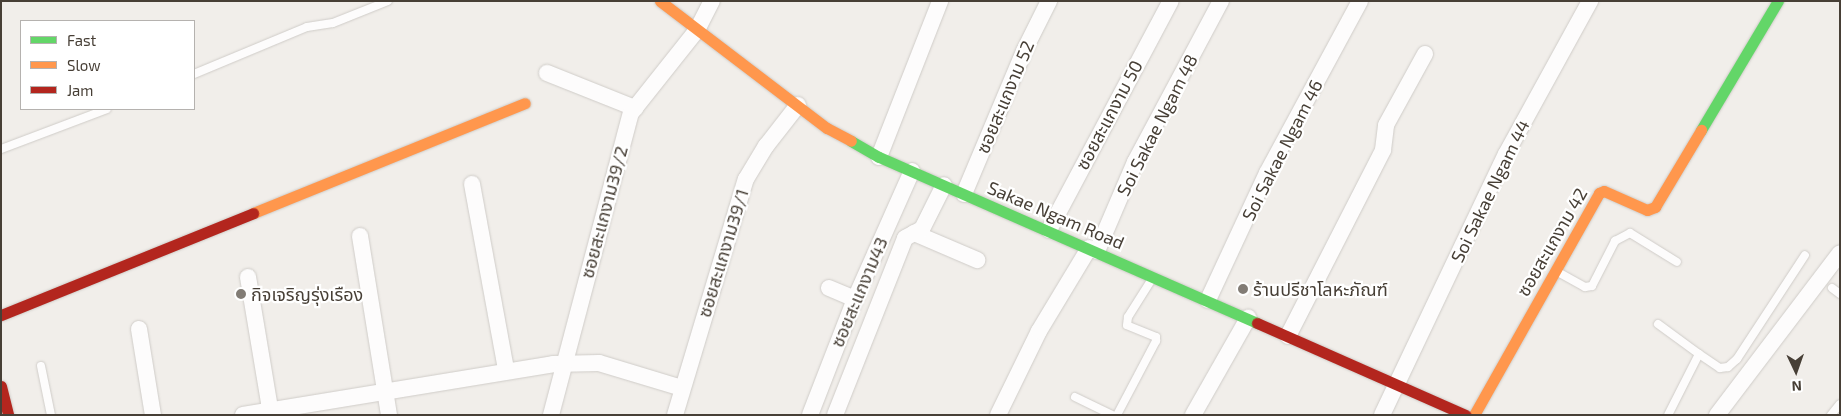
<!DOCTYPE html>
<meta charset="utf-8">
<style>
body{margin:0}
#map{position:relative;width:1841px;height:416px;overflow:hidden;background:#f1eeea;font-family:"Exo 2","Noto Sans Thai",sans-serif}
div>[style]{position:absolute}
.roads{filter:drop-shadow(0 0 1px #cfccc8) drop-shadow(0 0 1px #cfccc8)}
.lane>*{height:8px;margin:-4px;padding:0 4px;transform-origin:4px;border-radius:4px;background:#fdfcfc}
.street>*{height:16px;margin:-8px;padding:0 8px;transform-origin:8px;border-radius:8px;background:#fdfcfc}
.fast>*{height:11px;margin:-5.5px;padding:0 5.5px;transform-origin:5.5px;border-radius:5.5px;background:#63d668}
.slow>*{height:11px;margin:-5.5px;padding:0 5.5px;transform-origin:5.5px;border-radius:5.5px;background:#ff974d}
.jam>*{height:11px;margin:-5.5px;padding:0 5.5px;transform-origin:5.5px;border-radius:5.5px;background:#b3261e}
.dots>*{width:14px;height:14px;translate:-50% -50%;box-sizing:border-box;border:2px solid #fff;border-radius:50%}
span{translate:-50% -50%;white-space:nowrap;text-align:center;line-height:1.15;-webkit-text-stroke:4.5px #fff;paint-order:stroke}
.street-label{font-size:18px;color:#473f36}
.poi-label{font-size:18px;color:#473f36}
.left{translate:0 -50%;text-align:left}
.frame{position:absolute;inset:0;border:2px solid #473f36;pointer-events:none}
.legend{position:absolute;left:20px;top:20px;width:175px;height:90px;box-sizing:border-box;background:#fff;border:1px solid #b5b2af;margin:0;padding:6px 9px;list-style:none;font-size:15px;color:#473f36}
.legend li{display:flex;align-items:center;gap:10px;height:25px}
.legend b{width:25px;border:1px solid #b5b2af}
.north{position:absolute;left:1771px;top:346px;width:50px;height:50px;-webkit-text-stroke:4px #fff;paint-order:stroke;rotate:177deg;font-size:14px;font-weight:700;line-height:20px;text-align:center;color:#473f36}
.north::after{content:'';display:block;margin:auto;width:18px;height:22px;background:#473f36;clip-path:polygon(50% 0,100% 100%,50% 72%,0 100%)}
</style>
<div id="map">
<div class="roads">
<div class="lane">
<i style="left:194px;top:74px;width:122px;rotate:-22.6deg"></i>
<i style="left:307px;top:27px;width:26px;rotate:-9deg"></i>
<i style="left:333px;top:23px;width:59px;rotate:-21.8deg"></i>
<i style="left:1px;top:149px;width:113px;rotate:-20.7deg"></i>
<i style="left:1556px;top:271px;width:33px;rotate:29deg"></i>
<i style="left:1585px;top:287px;width:7px;rotate:-8deg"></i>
<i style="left:1592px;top:286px;width:51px;rotate:-62.9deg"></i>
<i style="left:1615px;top:241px;width:17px;rotate:-28deg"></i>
<i style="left:1630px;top:233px;width:55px;rotate:31.7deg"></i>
<i style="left:1832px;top:288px;width:10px;rotate:37deg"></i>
<i style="left:1658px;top:324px;width:51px;rotate:36.2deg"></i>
<i style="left:1699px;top:354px;width:68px;rotate:116.9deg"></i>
<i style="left:1699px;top:354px;width:25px;rotate:34deg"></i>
<i style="left:1720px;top:368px;width:8px;rotate:-7deg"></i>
<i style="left:1728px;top:367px;width:12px;rotate:-42deg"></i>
<i style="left:1737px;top:359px;width:124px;rotate:-56.8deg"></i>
<i style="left:41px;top:366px;width:50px;rotate:78.5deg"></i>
<i style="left:1075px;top:397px;width:41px;rotate:25.9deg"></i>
<i style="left:1117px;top:415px;width:84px;rotate:-62.2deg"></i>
<i style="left:1156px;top:341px;width:4px;rotate:-90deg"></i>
<i style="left:1156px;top:337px;width:31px;rotate:-158deg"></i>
<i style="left:1127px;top:325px;width:8px;rotate:-83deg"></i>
<i style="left:1128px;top:317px;width:45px;rotate:-57.7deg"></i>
<i style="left:1831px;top:415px;width:14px;rotate:-51deg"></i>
</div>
<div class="street">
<i style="left:547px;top:73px;width:95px;rotate:21.7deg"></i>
<i style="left:879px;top:157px;width:168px;rotate:-68.6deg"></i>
<i style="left:472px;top:184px;width:189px;rotate:79.6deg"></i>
<i style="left:964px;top:194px;width:155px;rotate:-67.2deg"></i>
<i style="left:1024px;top:51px;width:56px;rotate:-63.4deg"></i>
<i style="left:1049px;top:230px;width:259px;rotate:-62deg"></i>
<i style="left:914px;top:233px;width:69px;rotate:23.2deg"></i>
<i style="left:360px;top:236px;width:181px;rotate:80.8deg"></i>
<i style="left:1097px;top:251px;width:97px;rotate:-66.9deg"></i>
<i style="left:1135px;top:162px;width:183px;rotate:-61.9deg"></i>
<i style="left:248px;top:277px;width:140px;rotate:80.5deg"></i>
<i style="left:829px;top:288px;width:28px;rotate:23deg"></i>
<i style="left:1208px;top:300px;width:140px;rotate:-65.1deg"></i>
<i style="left:1267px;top:173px;width:196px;rotate:-61.6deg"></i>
<i style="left:139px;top:329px;width:87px;rotate:80.8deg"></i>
<i style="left:1288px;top:336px;width:209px;rotate:-62.9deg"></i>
<i style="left:1383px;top:150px;width:25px;rotate:-83deg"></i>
<i style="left:1386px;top:125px;width:81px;rotate:-61.2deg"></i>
<i style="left:243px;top:415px;width:314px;rotate:-9.3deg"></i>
<i style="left:553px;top:364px;width:46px;rotate:-1.2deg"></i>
<i style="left:599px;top:363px;width:87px;rotate:16.8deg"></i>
<i style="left:551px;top:415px;width:312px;rotate:-75.2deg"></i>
<i style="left:631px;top:113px;width:106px;rotate:-51.5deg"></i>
<i style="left:697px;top:30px;width:33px;rotate:-63deg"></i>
<i style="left:675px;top:415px;width:246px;rotate:-73.3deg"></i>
<i style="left:746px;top:179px;width:39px;rotate:-59deg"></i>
<i style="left:766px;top:146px;width:52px;rotate:-52deg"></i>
<i style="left:810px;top:415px;width:124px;rotate:-68.8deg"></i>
<i style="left:855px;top:299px;width:140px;rotate:-66deg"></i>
<i style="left:835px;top:415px;width:190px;rotate:-68.4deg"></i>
<i style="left:905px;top:238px;width:19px;rotate:-28deg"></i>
<i style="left:922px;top:229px;width:49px;rotate:-63.4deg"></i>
<i style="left:998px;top:415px;width:93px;rotate:-64deg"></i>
<i style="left:1039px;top:331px;width:97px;rotate:-58.9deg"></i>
<i style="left:1193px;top:415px;width:112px;rotate:-60.4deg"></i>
<i style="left:1382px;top:415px;width:289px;rotate:-64.6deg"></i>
<i style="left:1506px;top:154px;width:175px;rotate:-61.2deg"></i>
<i style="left:1717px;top:415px;width:203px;rotate:-52.8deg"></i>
</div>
<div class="fast">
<i style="left:1701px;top:130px;width:150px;rotate:-59.2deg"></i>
<i style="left:851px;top:141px;width:32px;rotate:30deg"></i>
<i style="left:879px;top:157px;width:413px;rotate:23.7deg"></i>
</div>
<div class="slow">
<i style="left:660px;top:1px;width:210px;rotate:37.3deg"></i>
<i style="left:827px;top:128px;width:27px;rotate:28deg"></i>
<i style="left:253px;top:213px;width:293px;rotate:-22deg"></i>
<i style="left:1474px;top:415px;width:255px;rotate:-60.6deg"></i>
<i style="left:1599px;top:193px;width:5px;rotate:-22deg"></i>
<i style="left:1604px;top:191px;width:47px;rotate:23.8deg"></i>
<i style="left:1647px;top:210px;width:9px;rotate:-21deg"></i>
<i style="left:1655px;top:207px;width:90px;rotate:-59.1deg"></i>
</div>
<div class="jam">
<i style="left:1px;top:315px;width:272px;rotate:-22deg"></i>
<i style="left:1257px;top:323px;width:228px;rotate:23.8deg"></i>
<i style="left:1px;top:386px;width:30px;rotate:76deg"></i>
</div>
</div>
<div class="dots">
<i style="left:1243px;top:289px;background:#827c75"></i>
<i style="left:241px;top:294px;background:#827c75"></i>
</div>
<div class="street-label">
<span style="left:1005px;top:97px;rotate:-67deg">ซอยสะแกงาม 52</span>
<span style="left:1109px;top:115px;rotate:-62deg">ซอยสะแกงาม 50</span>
<span style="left:1157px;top:125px;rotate:-63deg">Soi Sakae Ngam 48</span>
<span style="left:1282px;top:150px;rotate:-63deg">Soi Sakae Ngam 46</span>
<span style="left:1490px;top:191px;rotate:-64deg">Soi Sakae Ngam 44</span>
<span style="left:604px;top:212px;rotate:-75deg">ซอยสะแกงาม39/2</span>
<span style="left:1056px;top:215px;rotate:23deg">Sakae Ngam Road</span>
<span style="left:1552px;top:242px;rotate:-60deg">ซอยสะแกงาม 42</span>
<span style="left:723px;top:253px;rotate:-73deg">ซอยสะแกงาม39/1</span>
<span style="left:859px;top:292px;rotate:-67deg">ซอยสะแกงาม43</span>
</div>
<div class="poi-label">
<span class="left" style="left:1253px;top:289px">ร้านปรีชาโลหะภัณฑ์</span>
<span class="left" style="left:251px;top:294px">กิจเจริญรุ่งเรือง</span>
</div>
<div class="frame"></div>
<ul class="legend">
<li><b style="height:6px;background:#63d668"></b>Fast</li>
<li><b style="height:6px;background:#ff974d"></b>Slow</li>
<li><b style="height:6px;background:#b3261e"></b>Jam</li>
</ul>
<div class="north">N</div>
</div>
